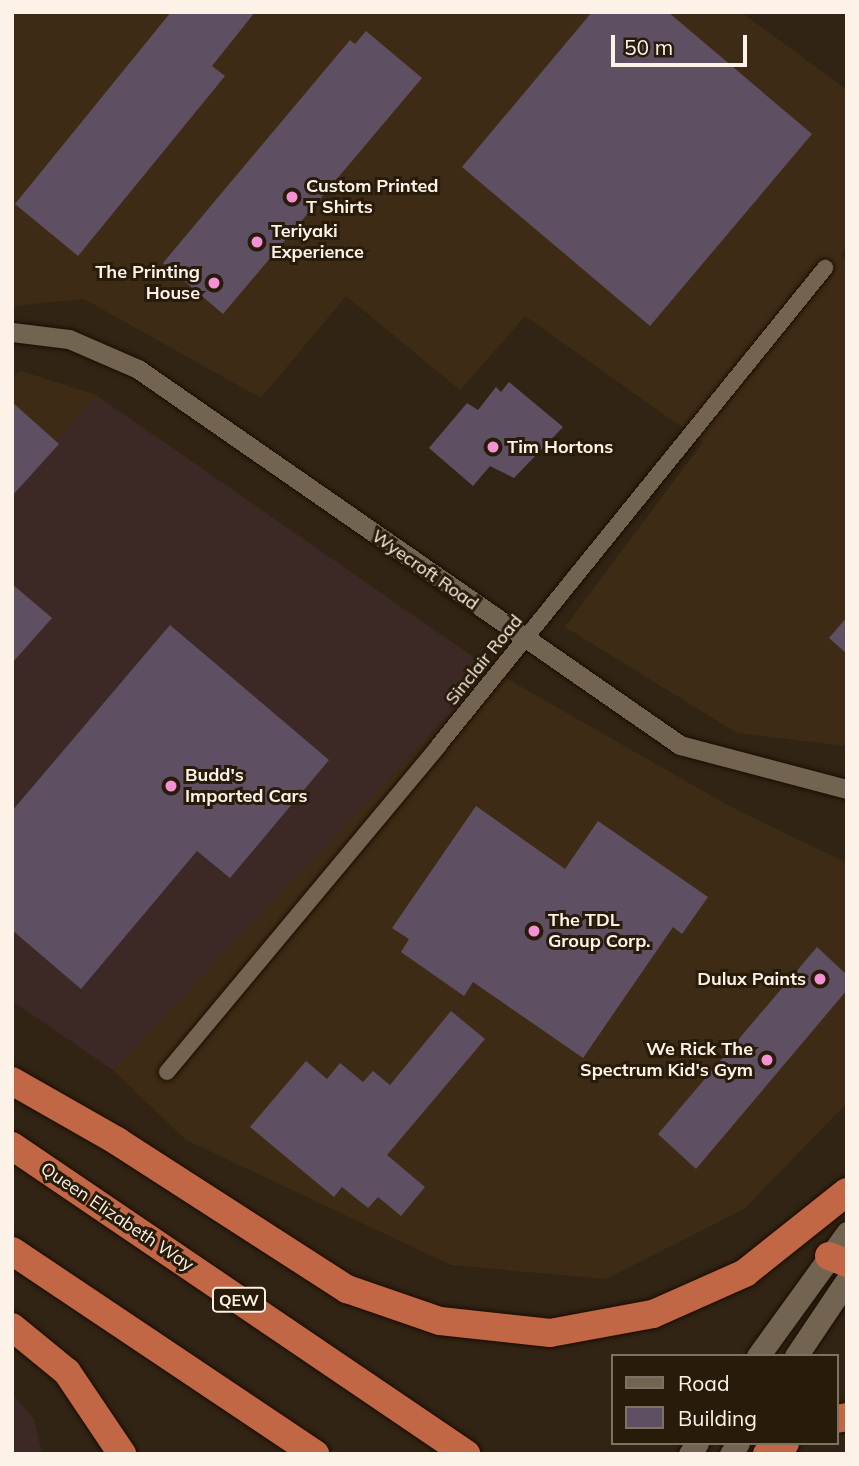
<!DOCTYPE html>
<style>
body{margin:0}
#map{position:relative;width:859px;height:1466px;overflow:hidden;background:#322414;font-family:Mulish,sans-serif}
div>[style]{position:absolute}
.commercial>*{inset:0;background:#3c2925}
.built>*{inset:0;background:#3e2b15}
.building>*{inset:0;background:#5e5062}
.roads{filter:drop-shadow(0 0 2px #1a0d01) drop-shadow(0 0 2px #1a0d01)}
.minor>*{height:16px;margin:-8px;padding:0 8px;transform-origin:8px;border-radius:8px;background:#736351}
.tertiary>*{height:19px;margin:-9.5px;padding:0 9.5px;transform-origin:9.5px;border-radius:9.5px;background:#736351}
.secondary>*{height:23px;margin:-11.5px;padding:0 11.5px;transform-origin:11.5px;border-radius:11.5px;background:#736351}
.motorway>*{height:28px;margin:-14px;padding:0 14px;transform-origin:14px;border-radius:14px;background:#c16745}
.dots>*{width:19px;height:19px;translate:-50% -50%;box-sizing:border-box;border:4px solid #281b0a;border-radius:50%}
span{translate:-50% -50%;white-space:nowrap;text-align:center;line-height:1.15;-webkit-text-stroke:6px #281b0a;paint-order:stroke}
.shield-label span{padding:2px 5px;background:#281b0a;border:2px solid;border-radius:5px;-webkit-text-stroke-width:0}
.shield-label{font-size:16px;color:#fcf2e8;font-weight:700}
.poi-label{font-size:18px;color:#fcf2e8;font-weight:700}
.left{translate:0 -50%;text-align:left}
.right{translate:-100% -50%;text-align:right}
.street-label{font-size:18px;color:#fcf2e8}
.frame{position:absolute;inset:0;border:14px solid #fcf2e8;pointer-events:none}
.legend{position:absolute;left:611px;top:1354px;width:228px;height:91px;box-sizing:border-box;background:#281b0a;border:2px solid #7d7163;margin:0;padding:9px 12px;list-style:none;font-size:21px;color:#fcf2e8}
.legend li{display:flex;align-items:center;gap:14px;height:35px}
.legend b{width:35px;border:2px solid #7d7163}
.scale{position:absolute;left:611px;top:35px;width:136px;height:32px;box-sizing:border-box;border:4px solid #fcf2e8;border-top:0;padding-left:9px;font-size:21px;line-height:24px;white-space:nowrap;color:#fcf2e8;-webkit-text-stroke:5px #281b0a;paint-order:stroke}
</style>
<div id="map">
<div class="commercial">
<i style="clip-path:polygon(96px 395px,492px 670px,113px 1070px,12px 1001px,12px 495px)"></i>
<i style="clip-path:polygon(12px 1394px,34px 1419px,42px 1454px,12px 1454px)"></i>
</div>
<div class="built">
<i style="clip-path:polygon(12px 12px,741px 12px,847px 90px,847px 247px,841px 255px,847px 260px,847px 746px,737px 733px,565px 627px,703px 442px,525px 316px,460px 390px,346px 296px,261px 398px,84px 299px,12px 306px)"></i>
<i style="clip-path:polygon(21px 371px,96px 395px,12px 495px,12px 377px)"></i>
<i style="clip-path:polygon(492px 670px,729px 806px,847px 863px,847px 1103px,744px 1209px,606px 1279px,451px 1265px,186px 1140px,113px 1070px)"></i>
</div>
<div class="building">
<i style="clip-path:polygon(171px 12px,255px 12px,212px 66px,225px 76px,78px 256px,15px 204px)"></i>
<i style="clip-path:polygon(592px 12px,668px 12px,812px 134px,650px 326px,462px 167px)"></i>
<i style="clip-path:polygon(366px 31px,422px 78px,223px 314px,163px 263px,350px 40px,355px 44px)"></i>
<i style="clip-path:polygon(509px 382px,563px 427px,514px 478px,490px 466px,473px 486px,429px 448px,467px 403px,478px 410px,496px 387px,501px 392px)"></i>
<i style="clip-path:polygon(12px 402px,59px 444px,12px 496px)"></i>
<i style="clip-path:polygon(12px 584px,52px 618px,12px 663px)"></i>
<i style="clip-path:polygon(847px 617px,847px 654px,829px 638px)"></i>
<i style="clip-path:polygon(170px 625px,329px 760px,230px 878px,197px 851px,81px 989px,12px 930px,12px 811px)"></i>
<i style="clip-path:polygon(476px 806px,565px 869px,598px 821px,708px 897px,682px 934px,673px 927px,583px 1058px,473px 982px,464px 996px,401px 952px,409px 939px,392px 928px)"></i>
<i style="clip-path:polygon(817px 947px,847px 975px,847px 990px,696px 1169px,658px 1134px)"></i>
<i style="clip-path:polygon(451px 1011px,485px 1039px,387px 1155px,425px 1187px,401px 1216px,378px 1197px,368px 1208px,342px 1187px,334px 1197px,250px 1127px,306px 1061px,327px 1079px,340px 1063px,363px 1082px,373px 1071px,390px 1085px)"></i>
</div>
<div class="roads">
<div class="minor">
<i style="left:167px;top:1072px;width:425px;rotate:-50.2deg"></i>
<i style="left:439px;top:745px;width:614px;rotate:-51.02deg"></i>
</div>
<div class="tertiary">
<i style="left:12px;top:332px;width:57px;rotate:7deg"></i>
<i style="left:69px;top:339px;width:75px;rotate:23.5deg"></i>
<i style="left:138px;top:369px;width:660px;rotate:34.75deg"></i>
<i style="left:680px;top:745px;width:173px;rotate:14.8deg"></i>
</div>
<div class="secondary">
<i style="left:758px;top:1356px;width:152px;rotate:-54.1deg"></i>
<i style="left:796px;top:1356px;width:92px;rotate:-56.1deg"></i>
<i style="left:690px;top:1454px;width:13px;rotate:-58deg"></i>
<i style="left:731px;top:1454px;width:13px;rotate:-58deg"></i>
</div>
<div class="motorway">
<i style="left:12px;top:1081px;width:121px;rotate:29.7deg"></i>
<i style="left:117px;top:1141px;width:274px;rotate:32.8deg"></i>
<i style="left:347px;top:1289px;width:98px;rotate:19deg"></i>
<i style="left:440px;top:1321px;width:111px;rotate:6.2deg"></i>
<i style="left:550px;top:1333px;width:105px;rotate:-10.5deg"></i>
<i style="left:653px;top:1314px;width:101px;rotate:-24deg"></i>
<i style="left:745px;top:1273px;width:130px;rotate:-38.5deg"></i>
<i style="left:12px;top:1146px;width:549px;rotate:34.15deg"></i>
<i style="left:12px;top:1251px;width:365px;rotate:33.8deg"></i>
<i style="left:829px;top:1256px;width:19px;rotate:21deg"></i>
<i style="left:12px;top:1327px;width:71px;rotate:39.3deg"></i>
<i style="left:67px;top:1372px;width:99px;rotate:56.1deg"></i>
<i style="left:836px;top:1419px;width:11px;rotate:-10deg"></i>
<i style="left:767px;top:1454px;width:21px;rotate:-31deg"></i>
</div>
</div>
<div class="dots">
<i style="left:292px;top:197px;background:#f491d4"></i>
<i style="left:257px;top:242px;background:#f491d4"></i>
<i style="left:214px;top:283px;background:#f491d4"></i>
<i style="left:493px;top:447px;background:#f491d4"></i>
<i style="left:171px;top:786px;background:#f491d4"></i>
<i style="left:534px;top:931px;background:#f491d4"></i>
<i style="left:820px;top:979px;background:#f491d4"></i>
<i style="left:767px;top:1060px;background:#f491d4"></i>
</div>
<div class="shield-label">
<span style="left:239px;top:1300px">QEW</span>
</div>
<div class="poi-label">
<span class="left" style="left:306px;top:197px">Custom Printed<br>T Shirts</span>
<span class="left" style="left:271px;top:242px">Teriyaki<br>Experience</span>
<span class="right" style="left:200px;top:283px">The Printing<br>House</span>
<span class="left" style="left:507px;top:447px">Tim Hortons</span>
<span class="left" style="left:185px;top:786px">Budd's<br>Imported Cars</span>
<span class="left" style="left:548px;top:931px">The TDL<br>Group Corp.</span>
<span class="right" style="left:806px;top:979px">Dulux Paints</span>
<span class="right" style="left:753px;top:1060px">We Rick The<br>Spectrum Kid's Gym</span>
</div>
<div class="street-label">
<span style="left:425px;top:570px;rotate:35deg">Wyecroft Road</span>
<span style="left:484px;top:660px;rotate:-51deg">Sinclair Road</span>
<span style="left:117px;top:1217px;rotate:34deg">Queen Elizabeth Way</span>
</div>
<div class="frame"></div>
<ul class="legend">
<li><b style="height:9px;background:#736351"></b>Road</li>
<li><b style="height:19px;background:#5e5062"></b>Building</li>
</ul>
<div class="scale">50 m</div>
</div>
